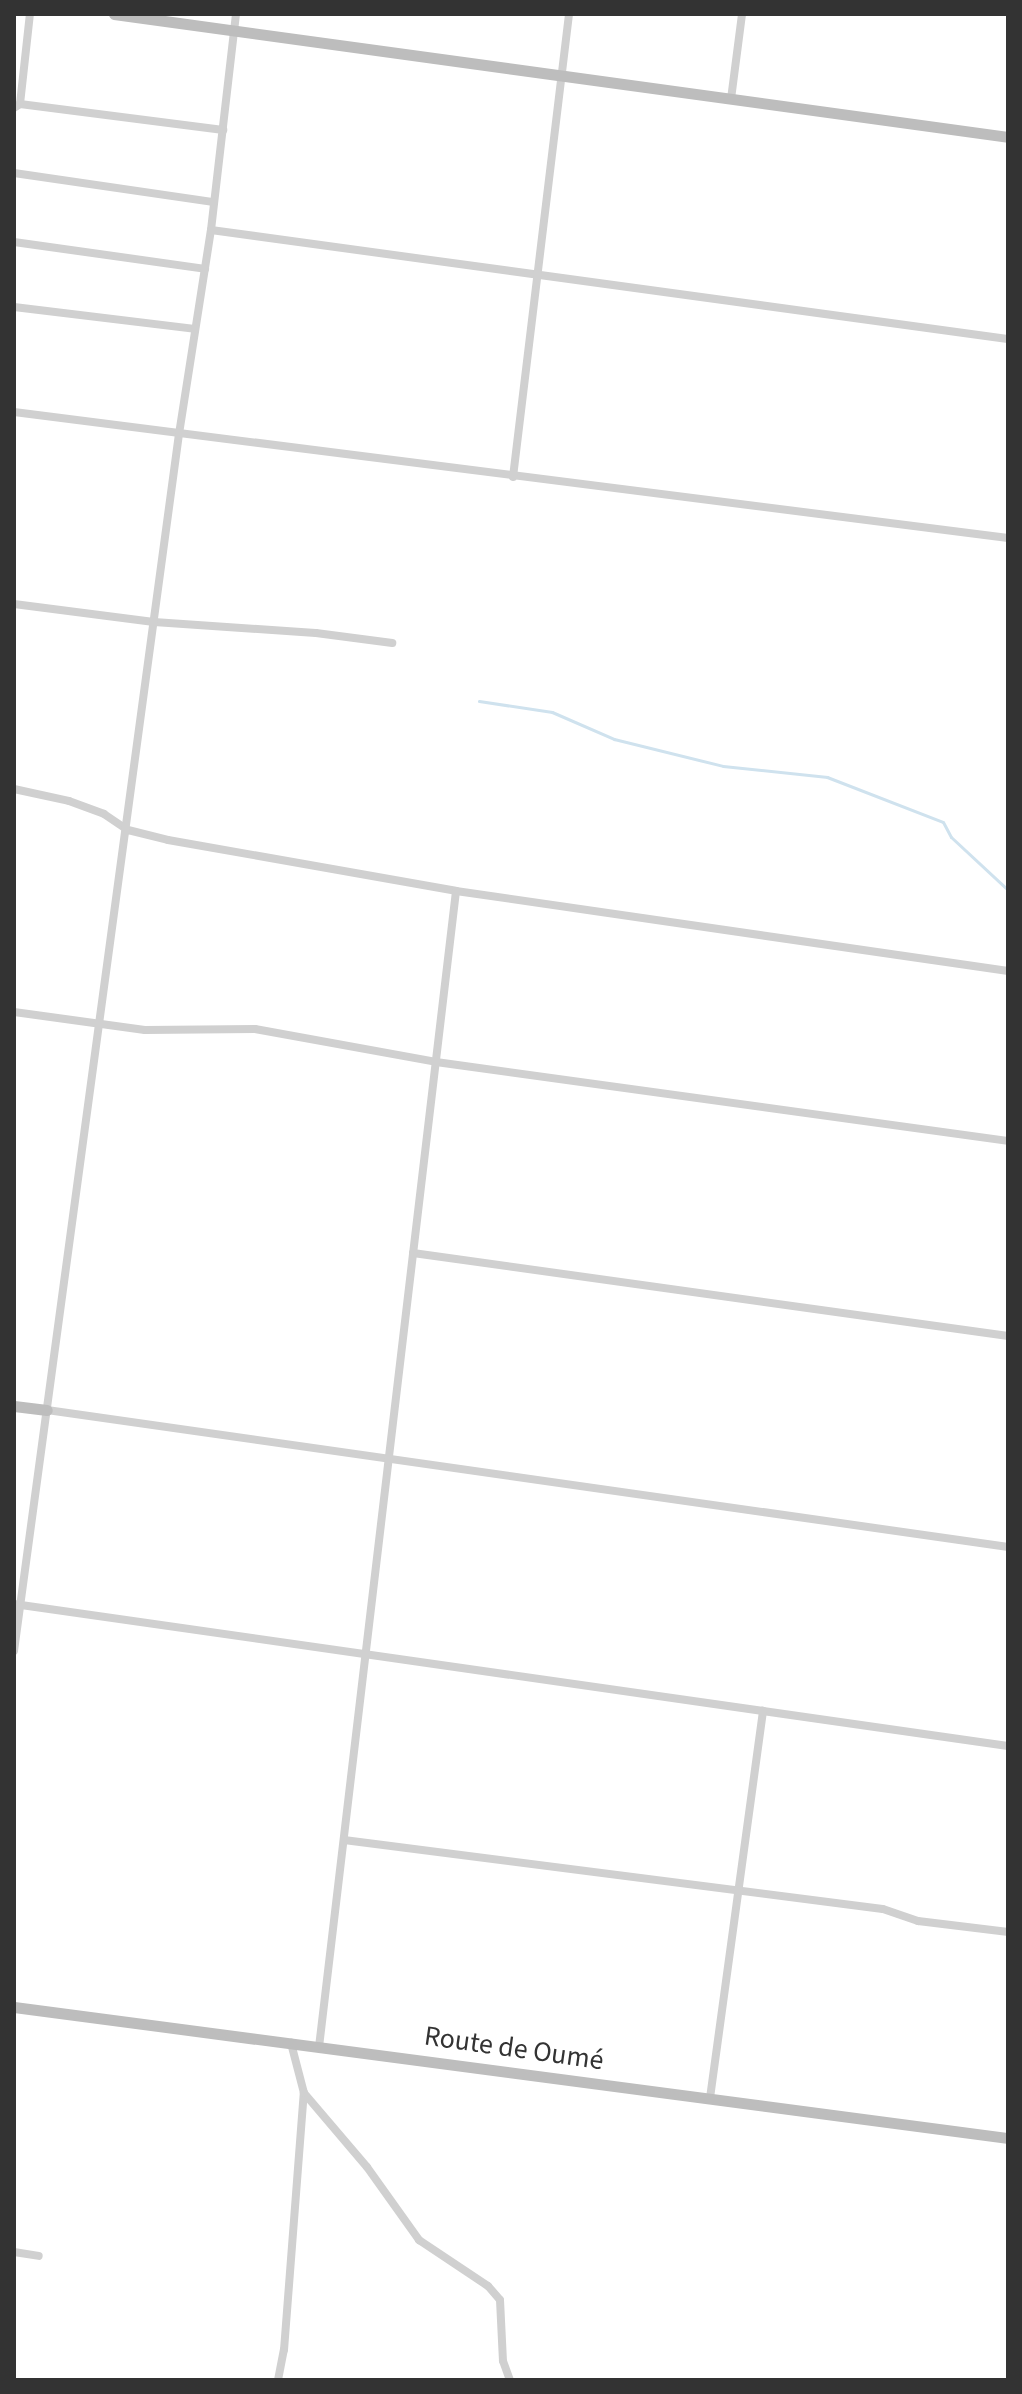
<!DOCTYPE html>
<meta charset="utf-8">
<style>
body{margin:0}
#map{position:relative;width:1022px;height:2394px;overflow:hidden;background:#fff;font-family:"Source Sans 3",sans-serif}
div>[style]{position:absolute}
.stream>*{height:3px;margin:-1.5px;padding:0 1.5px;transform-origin:1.5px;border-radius:1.5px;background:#cfe2ee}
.street>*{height:8px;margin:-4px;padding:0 4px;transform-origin:4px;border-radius:4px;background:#d0d0d0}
.secondary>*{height:11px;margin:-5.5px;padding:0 5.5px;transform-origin:5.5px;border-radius:5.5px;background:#bdbdbd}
span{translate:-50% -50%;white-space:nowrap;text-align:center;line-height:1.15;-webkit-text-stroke:8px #fff;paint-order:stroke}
.street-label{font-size:28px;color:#333}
.frame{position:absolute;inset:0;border:16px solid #333;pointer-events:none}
</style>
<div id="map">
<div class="stream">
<i style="left:479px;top:701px;width:74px;rotate:8.6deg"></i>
<i style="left:552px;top:712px;width:68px;rotate:23.5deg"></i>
<i style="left:614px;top:739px;width:112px;rotate:13.9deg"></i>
<i style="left:723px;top:766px;width:105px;rotate:6deg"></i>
<i style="left:827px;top:777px;width:124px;rotate:21.2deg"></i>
<i style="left:943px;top:822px;width:17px;rotate:62deg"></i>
<i style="left:951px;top:837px;width:78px;rotate:42.9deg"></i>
</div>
<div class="street">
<i style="left:731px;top:99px;width:86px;rotate:-82.6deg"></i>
<i style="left:20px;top:104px;width:205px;rotate:7.3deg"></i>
<i style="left:14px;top:108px;width:7px;rotate:-34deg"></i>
<i style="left:20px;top:104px;width:91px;rotate:-83.7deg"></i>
<i style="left:14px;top:173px;width:202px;rotate:8.3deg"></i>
<i style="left:211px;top:230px;width:804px;rotate:7.79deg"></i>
<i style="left:14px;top:242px;width:193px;rotate:8deg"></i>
<i style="left:14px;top:307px;width:182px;rotate:6.9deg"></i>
<i style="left:14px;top:412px;width:1002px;rotate:7.22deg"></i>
<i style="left:513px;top:477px;width:466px;rotate:-83.1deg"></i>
<i style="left:14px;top:604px;width:141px;rotate:7.3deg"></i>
<i style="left:154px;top:622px;width:162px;rotate:3.9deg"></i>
<i style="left:316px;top:633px;width:77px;rotate:7.5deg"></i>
<i style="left:14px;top:789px;width:56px;rotate:12.3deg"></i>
<i style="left:69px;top:801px;width:37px;rotate:20deg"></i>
<i style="left:104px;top:814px;width:29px;rotate:34deg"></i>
<i style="left:128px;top:830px;width:41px;rotate:14deg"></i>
<i style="left:168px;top:840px;width:292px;rotate:10deg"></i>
<i style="left:456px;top:891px;width:558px;rotate:8.25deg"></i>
<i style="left:14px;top:1012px;width:132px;rotate:7.8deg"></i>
<i style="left:145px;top:1030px;width:110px;rotate:-0.5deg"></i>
<i style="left:255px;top:1029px;width:184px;rotate:10.3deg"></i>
<i style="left:436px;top:1062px;width:577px;rotate:7.86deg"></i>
<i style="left:413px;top:1253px;width:601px;rotate:7.94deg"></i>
<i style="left:47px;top:1410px;width:971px;rotate:8.11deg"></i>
<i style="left:14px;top:1604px;width:1004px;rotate:8.13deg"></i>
<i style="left:14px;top:1651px;width:1228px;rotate:-82.28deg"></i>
<i style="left:179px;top:434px;width:206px;rotate:-81.1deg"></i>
<i style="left:211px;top:230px;width:217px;rotate:-83.4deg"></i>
<i style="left:344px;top:1840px;width:543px;rotate:7.3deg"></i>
<i style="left:883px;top:1909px;width:37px;rotate:19deg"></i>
<i style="left:918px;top:1921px;width:91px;rotate:7deg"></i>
<i style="left:319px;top:2047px;width:1164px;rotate:-83.24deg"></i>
<i style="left:304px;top:2093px;width:97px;rotate:49.6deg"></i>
<i style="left:367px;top:2167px;width:90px;rotate:54.5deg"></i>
<i style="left:419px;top:2240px;width:83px;rotate:33.7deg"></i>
<i style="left:488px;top:2286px;width:18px;rotate:49deg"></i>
<i style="left:500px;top:2300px;width:61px;rotate:87.2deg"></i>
<i style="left:503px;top:2361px;width:20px;rotate:70deg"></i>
<i style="left:710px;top:2098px;width:391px;rotate:-82.2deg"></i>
<i style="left:14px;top:2252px;width:25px;rotate:9deg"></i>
<i style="left:278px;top:2380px;width:31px;rotate:-79deg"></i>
<i style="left:284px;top:2350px;width:258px;rotate:-85.6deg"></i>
<i style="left:304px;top:2093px;width:52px;rotate:-104.6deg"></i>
</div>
<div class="secondary">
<i style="left:114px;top:14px;width:902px;rotate:7.83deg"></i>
<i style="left:14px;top:1406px;width:33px;rotate:7deg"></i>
<i style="left:14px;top:2007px;width:1003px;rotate:7.51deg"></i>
</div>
<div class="street-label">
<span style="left:514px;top:2048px;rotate:8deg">Route de Oumé</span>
</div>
<div class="frame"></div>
</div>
